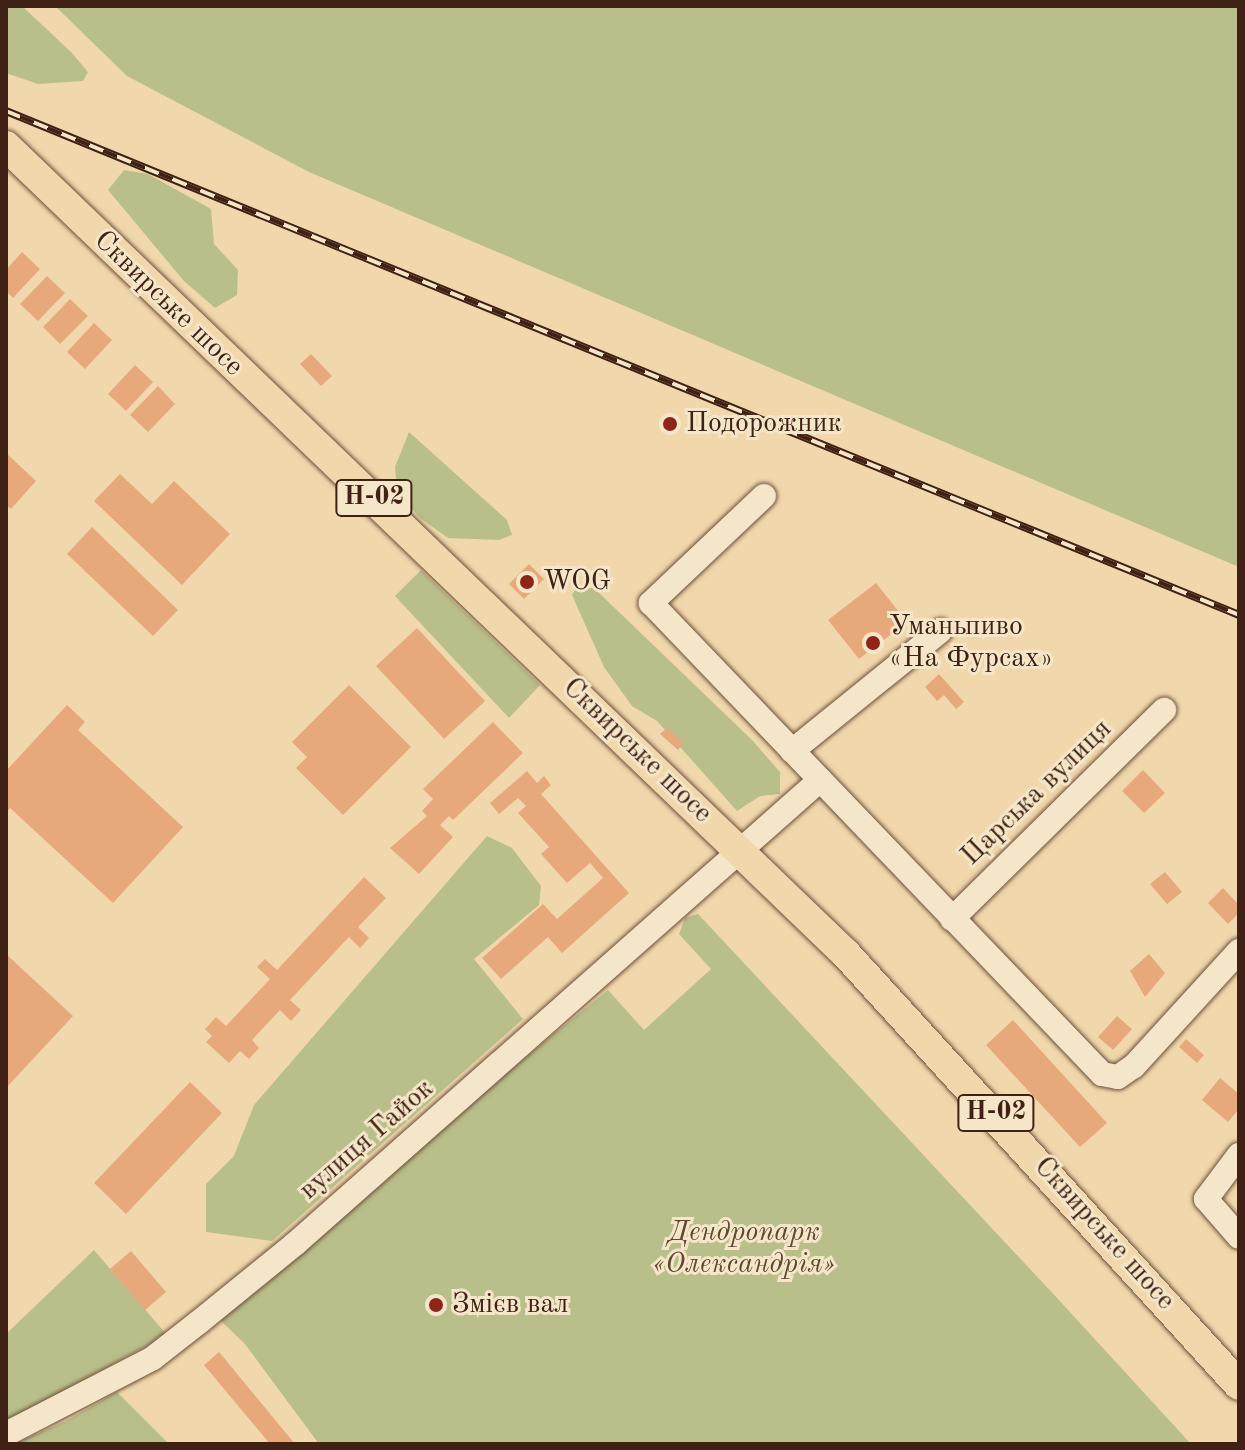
<!DOCTYPE html>
<meta charset="utf-8">
<style>
body{margin:0}
#map{position:relative;width:1245px;height:1450px;overflow:hidden;background:#f1d8ac;font-family:"Old Standard TT",serif}
div>[style]{position:absolute}
.green>*{inset:0;background:#b9bf8a}
.building>*{inset:0;background:#e7a97c}
.roads{filter:drop-shadow(0 0 2px #6c4f3b) drop-shadow(0 0 2px #6c4f3b)}
.minor>*{height:24px;margin:-12px;padding:0 12px;transform-origin:12px;border-radius:12px;background:#f6e6c9}
.major>*{height:30px;margin:-15px;padding:0 15px;transform-origin:15px;border-radius:15px;background:#f1d8ac}
.rail>*{height:8px;margin-top:-4px;transform-origin:0;background:repeating-linear-gradient(90deg,#f6e6c9 0 15px,#3f2115 0 30px);box-sizing:border-box;border-block:2px solid #3f2115}
.dots>*{width:22px;height:22px;translate:-50% -50%;box-sizing:border-box;border:4px solid #f6e6c9;border-radius:50%}
span{translate:-50% -50%;white-space:nowrap;text-align:center;line-height:1.15;-webkit-text-stroke:6px #f6e6c9;paint-order:stroke}
.shield-label span{padding:2px 6px;background:#f6e6c9;border:2px solid;border-radius:6px;-webkit-text-stroke-width:0}
.shield-label{font-size:26px;color:#3f2115;font-weight:700}
.street-label{font-size:28px;color:#3f2115}
.poi-label{font-size:28px;color:#3f2115}
.left{translate:0 -50%;text-align:left}
.park-label{font-size:28px;color:#5e4832;font-style:italic}
.frame{position:absolute;inset:0;border:8px solid #3f2115;pointer-events:none}
</style>
<div id="map">
<div class="green">
<i style="clip-path:polygon(6px 6px,22px 6px,72px 53px,88px 72px,83px 81px,38px 84px,6px 73px)"></i>
<i style="clip-path:polygon(55px 6px,1239px 6px,1239px 567px,309px 172px,127px 76px)"></i>
<i style="clip-path:polygon(124px 170px,148px 174px,211px 209px,214px 244px,238px 270px,237px 295px,215px 308px,184px 281px,108px 190px)"></i>
<i style="clip-path:polygon(409px 432px,507px 520px,512px 535px,499px 540px,448px 538px,420px 518px,397px 492px,395px 467px)"></i>
<i style="clip-path:polygon(421px 570px,540px 685px,509px 718px,395px 596px)"></i>
<i style="clip-path:polygon(578px 585px,595px 589px,751px 739px,780px 772px,780px 794px,760px 796px,737px 811px,657px 721px,632px 706px,604px 667px,572px 595px)"></i>
<i style="clip-path:polygon(487px 836px,512px 848px,541px 886px,539px 905px,474px 959px,523px 1019px,272px 1241px,206px 1232px,206px 1184px,234px 1156px,254px 1105px)"></i>
<i style="clip-path:polygon(698px 914px,1058px 1299px,1191px 1444px,319px 1444px,245px 1344px,220px 1320px,445px 1123px,608px 990px,644px 1030px,711px 969px,679px 934px,685px 918px)"></i>
<i style="clip-path:polygon(94px 1250px,167px 1335px,6px 1422px,6px 1334px)"></i>
<i style="clip-path:polygon(117px 1392px,169px 1444px,14px 1444px,66px 1421px)"></i>
</div>
<div class="building">
<i style="clip-path:polygon(22px 252px,40px 269px,13px 298px,6px 291px,6px 270px)"></i>
<i style="clip-path:polygon(47px 276px,65px 293px,38px 321px,20px 304px)"></i>
<i style="clip-path:polygon(70px 299px,88px 316px,60px 344px,43px 327px)"></i>
<i style="clip-path:polygon(94px 323px,112px 340px,85px 369px,67px 352px)"></i>
<i style="clip-path:polygon(311px 354px,332px 376px,321px 386px,300px 364px)"></i>
<i style="clip-path:polygon(135px 365px,153px 382px,126px 411px,108px 394px)"></i>
<i style="clip-path:polygon(158px 386px,175px 404px,148px 432px,130px 415px)"></i>
<i style="clip-path:polygon(6px 453px,36px 481px,11px 509px,6px 505px)"></i>
<i style="clip-path:polygon(120px 474px,152px 504px,174px 481px,230px 534px,182px 585px,94px 501px)"></i>
<i style="clip-path:polygon(92px 527px,178px 610px,153px 636px,67px 554px)"></i>
<i style="clip-path:polygon(529px 564px,544px 579px,524px 599px,509px 584px)"></i>
<i style="clip-path:polygon(876px 583px,907px 622px,859px 659px,828px 620px)"></i>
<i style="clip-path:polygon(417px 628px,485px 701px,444px 739px,376px 666px)"></i>
<i style="clip-path:polygon(939px 674px,964px 702px,956px 709px,944px 695px,937px 701px,925px 687px)"></i>
<i style="clip-path:polygon(349px 685px,411px 747px,343px 815px,296px 768px,307px 757px,292px 742px)"></i>
<i style="clip-path:polygon(67px 705px,85px 722px,78px 730px,183px 827px,113px 903px,10px 808px,6px 812px,6px 771px)"></i>
<i style="clip-path:polygon(493px 722px,523px 753px,453px 820px,449px 816px,440px 825px,453px 837px,419px 874px,390px 848px,427px 816px,422px 811px,433px 799px,423px 789px)"></i>
<i style="clip-path:polygon(667px 728px,684px 743px,678px 750px,660px 734px)"></i>
<i style="clip-path:polygon(1143px 770px,1165px 793px,1144px 813px,1122px 791px)"></i>
<i style="clip-path:polygon(527px 771px,537px 783px,544px 776px,551px 785px,541px 794px,629px 893px,562px 953px,548px 937px,501px 979px,482px 958px,543px 904px,557px 919px,603px 878px,590px 863px,567px 883px,541px 854px,549px 847px,518px 813px,526px 806px,518px 798px,499px 814px,490px 803px)"></i>
<i style="clip-path:polygon(1165px 872px,1182px 892px,1167px 904px,1150px 884px)"></i>
<i style="clip-path:polygon(364px 877px,386px 898px,358px 927px,369px 938px,360px 948px,349px 937px,290px 1000px,301px 1010px,291px 1021px,280px 1010px,252px 1040px,259px 1048px,249px 1059px,240px 1051px,229px 1063px,206px 1042px,212px 1036px,205px 1029px,216px 1017px,226px 1026px,270px 979px,257px 967px,265px 959px,277px 970px)"></i>
<i style="clip-path:polygon(1223px 888px,1239px 905px,1239px 913px,1228px 924px,1208px 903px)"></i>
<i style="clip-path:polygon(6px 954px,73px 1016px,6px 1088px)"></i>
<i style="clip-path:polygon(1149px 954px,1165px 973px,1145px 997px,1130px 971px)"></i>
<i style="clip-path:polygon(1117px 1016px,1132px 1029px,1113px 1050px,1098px 1037px)"></i>
<i style="clip-path:polygon(1013px 1020px,1107px 1123px,1080px 1147px,986px 1045px)"></i>
<i style="clip-path:polygon(1186px 1039px,1204px 1055px,1197px 1063px,1179px 1047px)"></i>
<i style="clip-path:polygon(1220px 1078px,1239px 1094px,1239px 1109px,1228px 1122px,1202px 1100px)"></i>
<i style="clip-path:polygon(190px 1082px,222px 1113px,126px 1214px,94px 1183px)"></i>
<i style="clip-path:polygon(131px 1251px,166px 1292px,145px 1310px,110px 1269px)"></i>
<i style="clip-path:polygon(219px 1352px,295px 1444px,270px 1444px,204px 1365px)"></i>
</div>
<div class="roads">
<div class="minor">
<i style="left:764px;top:496px;width:156px;rotate:136.6deg"></i>
<i style="left:651px;top:603px;width:652px;rotate:46.24deg"></i>
<i style="left:1102px;top:1074px;width:16px;rotate:11deg"></i>
<i style="left:1118px;top:1077px;width:19px;rotate:-35deg"></i>
<i style="left:1134px;top:1066px;width:156px;rotate:-47.6deg"></i>
<i style="left:792px;top:751px;width:191px;rotate:-39deg"></i>
<i style="left:952px;top:919px;width:298px;rotate:-44.6deg"></i>
<i style="left:1239px;top:1155px;width:55px;rotate:126.9deg"></i>
<i style="left:1206px;top:1199px;width:50px;rotate:49deg"></i>
<i style="left:6px;top:1434px;width:165px;rotate:-27.3deg"></i>
<i style="left:153px;top:1358px;width:58px;rotate:-38deg"></i>
<i style="left:199px;top:1322px;width:124px;rotate:-39.1deg"></i>
<i style="left:295px;top:1244px;width:701px;rotate:-41.47deg"></i>
</div>
<div class="major">
<i style="left:6px;top:146px;width:1166px;rotate:43.89deg"></i>
<i style="left:846px;top:954px;width:583px;rotate:47.64deg"></i>
</div>
</div>
<div class="rail">
<i style="left:6px;top:111px;width:1332px;rotate:22.23deg"></i>
</div>
<div class="dots">
<i style="left:670px;top:424px;background:#8f2418"></i>
<i style="left:527px;top:582px;background:#8f2418"></i>
<i style="left:873px;top:643px;background:#8f2418"></i>
<i style="left:436px;top:1305px;background:#8f2418"></i>
</div>
<div class="shield-label">
<span style="left:374px;top:498px">Н-02</span>
<span style="left:996px;top:1113px">Н-02</span>
</div>
<div class="street-label">
<span style="left:168px;top:304px;rotate:44deg">Сквирське шосе</span>
<span style="left:637px;top:751px;rotate:44deg">Сквирське шосе</span>
<span style="left:1037px;top:793px;rotate:-44deg">Царська вулиця</span>
<span style="left:367px;top:1140px;rotate:-41deg">вулиця Гайок</span>
<span style="left:1104px;top:1234px;rotate:48deg">Сквирське шосе</span>
</div>
<div class="poi-label">
<span class="left" style="left:686px;top:424px">Подорожник</span>
<span class="left" style="left:543px;top:582px">WOG</span>
<span class="left" style="left:889px;top:643px">Уманьпиво<br>«На Фурсах»</span>
<span class="left" style="left:452px;top:1305px">Змієв вал</span>
</div>
<div class="park-label">
<span style="left:744px;top:1249px">Дендропарк<br>«Олександрія»</span>
</div>
<div class="frame"></div>
</div>
